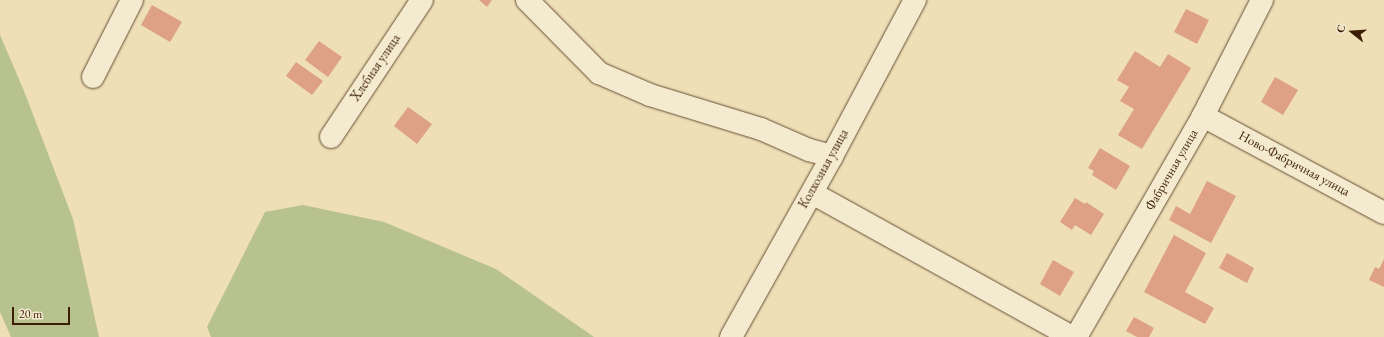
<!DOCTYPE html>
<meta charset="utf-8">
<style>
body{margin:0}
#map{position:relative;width:1384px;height:337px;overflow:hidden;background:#eedfb7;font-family:"EB Garamond",serif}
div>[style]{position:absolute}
.green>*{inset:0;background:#b8c28e}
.building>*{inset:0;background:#dea185}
.roads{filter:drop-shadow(0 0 1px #684e32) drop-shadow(0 0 1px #684e32)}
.minor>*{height:22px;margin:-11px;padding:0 11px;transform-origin:11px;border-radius:11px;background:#f4ead0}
span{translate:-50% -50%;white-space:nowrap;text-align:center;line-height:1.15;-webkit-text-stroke:3.5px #f4ead0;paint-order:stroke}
.street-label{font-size:13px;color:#3c1e05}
.north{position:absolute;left:1332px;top:12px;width:40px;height:40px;-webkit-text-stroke:3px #f4ead0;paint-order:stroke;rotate:287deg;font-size:11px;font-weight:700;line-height:16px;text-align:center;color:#3c1e05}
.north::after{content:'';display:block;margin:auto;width:14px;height:18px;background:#3c1e05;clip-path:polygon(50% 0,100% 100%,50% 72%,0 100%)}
.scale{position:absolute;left:12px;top:307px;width:58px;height:18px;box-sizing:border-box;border:2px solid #3c1e05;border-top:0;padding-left:5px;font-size:12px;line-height:14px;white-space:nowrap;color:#3c1e05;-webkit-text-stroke:3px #f4ead0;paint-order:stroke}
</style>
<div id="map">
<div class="green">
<i style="clip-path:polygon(0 35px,24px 91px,73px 219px,99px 337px,11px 337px,0 312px)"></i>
<i style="clip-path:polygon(303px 205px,384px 222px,496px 269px,594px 337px,211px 337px,207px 327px,265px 212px)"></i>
</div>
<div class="building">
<i style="clip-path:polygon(479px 0,492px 0,487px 7px)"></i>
<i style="clip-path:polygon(152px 5px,182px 22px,170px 42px,141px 25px)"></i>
<i style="clip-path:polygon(1186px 9px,1209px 20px,1197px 44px,1174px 32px)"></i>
<i style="clip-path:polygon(319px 41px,342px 57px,328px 77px,305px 60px)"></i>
<i style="clip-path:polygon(1135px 51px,1160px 67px,1168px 54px,1191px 68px,1142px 149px,1118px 135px,1134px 109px,1120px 101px,1129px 87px,1117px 80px)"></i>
<i style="clip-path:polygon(296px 62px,323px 81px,312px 95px,286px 76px)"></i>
<i style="clip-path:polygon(1275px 77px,1298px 90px,1283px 115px,1261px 102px)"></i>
<i style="clip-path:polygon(408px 107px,432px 124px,417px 144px,394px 126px)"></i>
<i style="clip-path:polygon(1100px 148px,1130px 166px,1116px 190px,1092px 175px,1094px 171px,1088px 168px)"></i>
<i style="clip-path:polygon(1207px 181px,1236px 196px,1211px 243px,1169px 220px,1176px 206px,1190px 214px)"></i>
<i style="clip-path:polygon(1075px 198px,1085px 204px,1086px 202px,1104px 214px,1091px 235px,1075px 225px,1072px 230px,1060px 222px)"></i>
<i style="clip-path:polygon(1174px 235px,1206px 253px,1185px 292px,1214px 308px,1205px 324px,1144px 292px)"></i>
<i style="clip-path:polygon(1227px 253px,1254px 268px,1247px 283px,1219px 268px)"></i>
<i style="clip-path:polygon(1384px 259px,1384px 287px,1369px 280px,1375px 267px,1379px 269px)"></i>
<i style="clip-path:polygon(1053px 260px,1074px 272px,1060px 296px,1040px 284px)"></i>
<i style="clip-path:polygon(1134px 317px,1154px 328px,1149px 337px,1137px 337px,1126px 331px)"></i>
</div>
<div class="roads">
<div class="minor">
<i style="left:527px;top:0;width:103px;rotate:45.4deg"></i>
<i style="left:599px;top:73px;width:56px;rotate:23.3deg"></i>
<i style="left:650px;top:95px;width:116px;rotate:17deg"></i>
<i style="left:761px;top:129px;width:52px;rotate:23.6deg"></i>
<i style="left:809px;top:150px;width:24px;rotate:15deg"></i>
<i style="left:93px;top:77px;width:86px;rotate:-63.1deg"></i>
<i style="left:1203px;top:116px;width:205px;rotate:28.2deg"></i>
<i style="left:331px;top:137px;width:164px;rotate:-56.4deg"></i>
<i style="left:812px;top:193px;width:297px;rotate:29deg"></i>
<i style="left:731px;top:337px;width:207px;rotate:-60.8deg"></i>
<i style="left:832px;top:156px;width:177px;rotate:-62deg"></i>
<i style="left:1076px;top:337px;width:255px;rotate:-60.1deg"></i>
<i style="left:1203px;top:116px;width:130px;rotate:-63deg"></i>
</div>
</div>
<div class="street-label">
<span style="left:376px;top:68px;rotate:-56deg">Хлебная улица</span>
<span style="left:1294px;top:164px;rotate:28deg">Ново-Фабричная улица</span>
<span style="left:824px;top:169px;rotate:-61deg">Колхозная улица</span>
<span style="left:1172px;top:170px;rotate:-60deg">Фабричная улица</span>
</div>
<div class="north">С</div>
<div class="scale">20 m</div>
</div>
